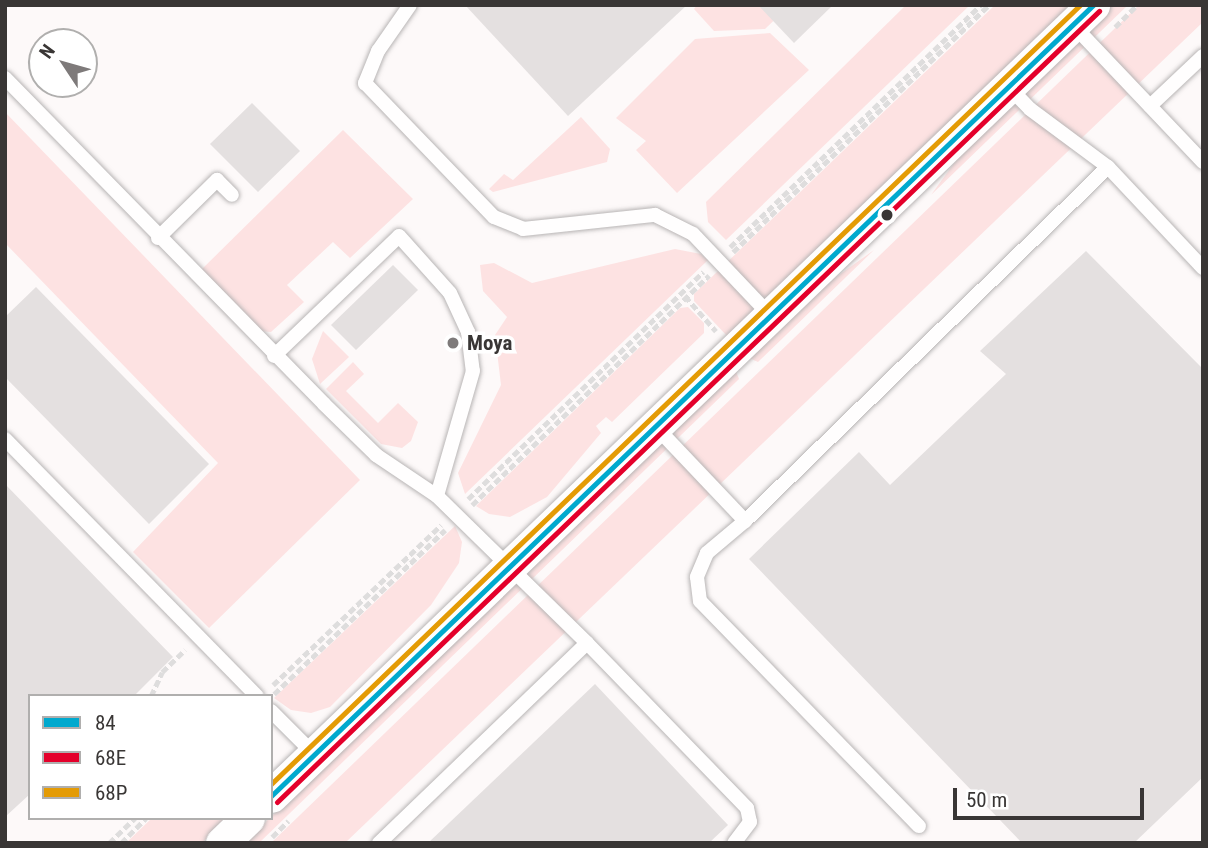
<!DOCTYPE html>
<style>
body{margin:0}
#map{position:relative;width:1208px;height:848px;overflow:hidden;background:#fdf9f9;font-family:"Roboto Condensed",sans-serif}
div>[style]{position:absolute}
.green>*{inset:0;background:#fde2e2}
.building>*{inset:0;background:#e4e0e0}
.path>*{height:4.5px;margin-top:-2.25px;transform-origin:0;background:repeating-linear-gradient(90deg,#dedddd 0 7px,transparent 0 10.5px)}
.roads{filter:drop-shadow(0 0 2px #b8b5b5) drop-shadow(0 0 2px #b8b5b5)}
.service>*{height:14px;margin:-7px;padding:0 7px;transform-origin:7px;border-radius:7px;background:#fffefe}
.tertiary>*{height:33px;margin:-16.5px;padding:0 16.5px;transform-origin:16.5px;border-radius:16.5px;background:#fffefe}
.bus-1>*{height:5px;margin:-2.5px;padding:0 2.5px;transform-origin:2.5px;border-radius:2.5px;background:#00a9ce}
.bus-2>*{height:5px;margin:-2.5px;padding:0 2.5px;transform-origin:2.5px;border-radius:2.5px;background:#e4002b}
.bus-3>*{height:5px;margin:-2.5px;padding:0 2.5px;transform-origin:2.5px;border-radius:2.5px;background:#e49b05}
.dots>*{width:19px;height:19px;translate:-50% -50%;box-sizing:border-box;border:4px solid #fff;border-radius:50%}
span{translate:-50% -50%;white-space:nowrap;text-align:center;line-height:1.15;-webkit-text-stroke:7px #fff;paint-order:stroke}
.poi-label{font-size:21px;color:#393635;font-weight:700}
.left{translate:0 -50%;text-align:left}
.frame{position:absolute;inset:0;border:7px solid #393635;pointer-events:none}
.legend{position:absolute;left:28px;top:694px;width:245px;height:126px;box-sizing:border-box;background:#fff;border:2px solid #b0afae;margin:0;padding:9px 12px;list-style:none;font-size:21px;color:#393635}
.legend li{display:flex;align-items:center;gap:14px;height:35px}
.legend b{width:35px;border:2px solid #b0afae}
.north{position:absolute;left:28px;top:28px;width:70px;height:70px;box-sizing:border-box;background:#fff;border:2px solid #b0afae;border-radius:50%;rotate:306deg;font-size:19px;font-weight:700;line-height:28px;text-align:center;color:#393635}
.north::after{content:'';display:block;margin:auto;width:24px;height:32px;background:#7e7a7a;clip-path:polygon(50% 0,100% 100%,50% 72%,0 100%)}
.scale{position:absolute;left:953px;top:788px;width:191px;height:32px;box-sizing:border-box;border:4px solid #393635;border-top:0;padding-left:9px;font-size:21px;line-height:24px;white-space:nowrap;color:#393635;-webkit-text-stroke:5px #fff;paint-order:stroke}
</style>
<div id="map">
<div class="green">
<i style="clip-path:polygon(697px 5px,790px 5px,765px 29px,714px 31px,694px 9px)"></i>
<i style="clip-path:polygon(906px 5px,970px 5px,726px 240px,708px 222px,706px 202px)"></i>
<i style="clip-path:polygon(995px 5px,1072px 5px,728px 337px,694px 301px,694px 294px)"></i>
<i style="clip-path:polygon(1112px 5px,1128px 5px,931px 195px,968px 144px)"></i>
<i style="clip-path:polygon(1139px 5px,1203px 5px,1203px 22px,345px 843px,271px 843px)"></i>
<i style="clip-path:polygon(770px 33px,809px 70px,677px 193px,636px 150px,646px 141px,616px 118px,695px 39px)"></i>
<i style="clip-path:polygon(5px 112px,360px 480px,209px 628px,133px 552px,218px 463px,5px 243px)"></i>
<i style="clip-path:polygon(581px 117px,610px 149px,607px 162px,493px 192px,489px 189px,504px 174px,513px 180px)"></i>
<i style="clip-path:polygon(343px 130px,413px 199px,350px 258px,333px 242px,287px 285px,304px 302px,271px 332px,260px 331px,201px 270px)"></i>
<i style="clip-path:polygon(675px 249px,701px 254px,708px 260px,465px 494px,458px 473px,501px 385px,495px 335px,507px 317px,483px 291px,480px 265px,494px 263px,532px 283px)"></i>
<i style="clip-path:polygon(874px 250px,758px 362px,747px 357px,811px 295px)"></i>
<i style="clip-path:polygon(688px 307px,704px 323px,704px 333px,612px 422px,606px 417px,596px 426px,601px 433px,547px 497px,510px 517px,489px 514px,476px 506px,680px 308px)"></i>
<i style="clip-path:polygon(323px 331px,349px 357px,320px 384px,312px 359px)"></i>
<i style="clip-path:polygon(353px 362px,364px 374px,346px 391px,378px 423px,398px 403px,418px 422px,411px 441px,402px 448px,381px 444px,326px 389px)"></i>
<i style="clip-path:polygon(735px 369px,739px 379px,259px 843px,244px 843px)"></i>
<i style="clip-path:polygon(455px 526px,462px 542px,459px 563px,431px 605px,330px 707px,311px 713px,291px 710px,274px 698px)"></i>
<i style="clip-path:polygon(152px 818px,227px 818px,202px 843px,126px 843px)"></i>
</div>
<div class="building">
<i style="clip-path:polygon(465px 5px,687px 5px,568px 116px)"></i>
<i style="clip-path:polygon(758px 5px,833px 5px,794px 43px)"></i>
<i style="clip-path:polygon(252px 103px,300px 151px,258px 192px,210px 144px)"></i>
<i style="clip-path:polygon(1086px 251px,1203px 369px,1203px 777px,1134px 843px,1022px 843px,749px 559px,859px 452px,890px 485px,1006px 374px,980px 351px)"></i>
<i style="clip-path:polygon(393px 265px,418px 290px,356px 350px,331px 325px)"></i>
<i style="clip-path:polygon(36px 287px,209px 464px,149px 524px,5px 377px,5px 317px)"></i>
<i style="clip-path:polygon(5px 484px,173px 657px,134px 696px,30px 696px,30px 794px,5px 817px)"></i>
<i style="clip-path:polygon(595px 684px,728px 825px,709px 843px,428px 843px)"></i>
</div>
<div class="path">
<i style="left:1115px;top:27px;width:31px;rotate:-45deg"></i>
<i style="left:730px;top:247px;width:349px;rotate:-44deg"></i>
<i style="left:733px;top:252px;width:356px;rotate:-44deg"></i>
<i style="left:685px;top:296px;width:47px;rotate:48.5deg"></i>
<i style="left:468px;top:499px;width:327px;rotate:-44deg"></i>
<i style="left:472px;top:505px;width:330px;rotate:-44.1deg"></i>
<i style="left:273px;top:685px;width:232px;rotate:-43.6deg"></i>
<i style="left:274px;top:694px;width:237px;rotate:-43.8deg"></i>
<i style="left:151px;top:696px;width:26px;rotate:-65deg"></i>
<i style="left:162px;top:672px;width:32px;rotate:-44deg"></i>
<i style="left:272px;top:837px;width:23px;rotate:-45deg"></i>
<i style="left:109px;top:843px;width:36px;rotate:-44deg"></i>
<i style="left:121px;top:843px;width:35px;rotate:-45deg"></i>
</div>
<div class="roads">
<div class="service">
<i style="left:410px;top:5px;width:56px;rotate:124.8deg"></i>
<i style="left:378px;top:51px;width:35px;rotate:112deg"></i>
<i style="left:365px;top:83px;width:186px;rotate:46.1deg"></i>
<i style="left:494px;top:217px;width:31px;rotate:22deg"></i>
<i style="left:523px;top:229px;width:133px;rotate:-6.1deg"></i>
<i style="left:655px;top:215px;width:42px;rotate:26.6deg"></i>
<i style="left:693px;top:234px;width:112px;rotate:46.5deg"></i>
<i style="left:1073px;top:25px;width:189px;rotate:46.5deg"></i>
<i style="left:5px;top:78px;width:456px;rotate:45.6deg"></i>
<i style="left:324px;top:404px;width:73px;rotate:44.4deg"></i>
<i style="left:376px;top:455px;width:73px;rotate:33.9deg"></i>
<i style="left:437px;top:496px;width:210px;rotate:44.4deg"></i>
<i style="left:587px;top:643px;width:289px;rotate:136.1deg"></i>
<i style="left:1150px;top:106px;width:73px;rotate:-43.3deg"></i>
<i style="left:1108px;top:167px;width:139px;rotate:46.8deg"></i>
<i style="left:158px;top:238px;width:83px;rotate:-44.5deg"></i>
<i style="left:217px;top:180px;width:21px;rotate:45deg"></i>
<i style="left:274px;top:356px;width:173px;rotate:-43.8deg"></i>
<i style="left:399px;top:236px;width:76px;rotate:48.2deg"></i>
<i style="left:450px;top:293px;width:43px;rotate:65.2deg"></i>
<i style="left:468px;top:332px;width:39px;rotate:83deg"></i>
<i style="left:473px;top:371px;width:130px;rotate:106.1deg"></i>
<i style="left:655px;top:426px;width:131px;rotate:46.5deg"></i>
<i style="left:745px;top:521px;width:507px;rotate:-44.28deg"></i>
<i style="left:1108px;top:167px;width:97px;rotate:-143.4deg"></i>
<i style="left:1030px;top:109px;width:30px;rotate:-134deg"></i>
<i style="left:5px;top:439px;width:360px;rotate:45.6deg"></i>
<i style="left:745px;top:521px;width:50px;rotate:139.9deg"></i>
<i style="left:707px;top:553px;width:26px;rotate:113deg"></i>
<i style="left:697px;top:577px;width:24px;rotate:83deg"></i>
<i style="left:700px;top:601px;width:314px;rotate:45.8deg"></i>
<i style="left:587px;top:643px;width:230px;rotate:45.9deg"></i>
<i style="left:747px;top:808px;width:14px;rotate:78deg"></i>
<i style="left:750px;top:822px;width:26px;rotate:127deg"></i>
<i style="left:271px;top:711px;width:61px;rotate:45deg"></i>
</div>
<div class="tertiary">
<i style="left:271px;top:796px;width:1141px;rotate:-43.9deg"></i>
<i style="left:222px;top:843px;width:36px;rotate:-44deg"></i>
</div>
</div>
<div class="bus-1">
<i style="left:271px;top:796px;width:1141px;rotate:-43.9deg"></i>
</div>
<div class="bus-2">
<i style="left:277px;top:802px;width:1141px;rotate:-43.9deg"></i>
</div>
<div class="bus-3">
<i style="left:271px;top:784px;width:1123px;rotate:-43.92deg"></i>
</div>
<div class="dots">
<i style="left:887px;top:215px;background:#393635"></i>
<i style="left:453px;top:343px;background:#7e7a7a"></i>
</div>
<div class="poi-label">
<span class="left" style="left:467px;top:343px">Moya</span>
</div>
<div class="frame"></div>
<ul class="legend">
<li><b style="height:9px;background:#00a9ce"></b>84</li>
<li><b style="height:9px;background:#e4002b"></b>68E</li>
<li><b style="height:9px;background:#e49b05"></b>68P</li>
</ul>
<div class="north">N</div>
<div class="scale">50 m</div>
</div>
